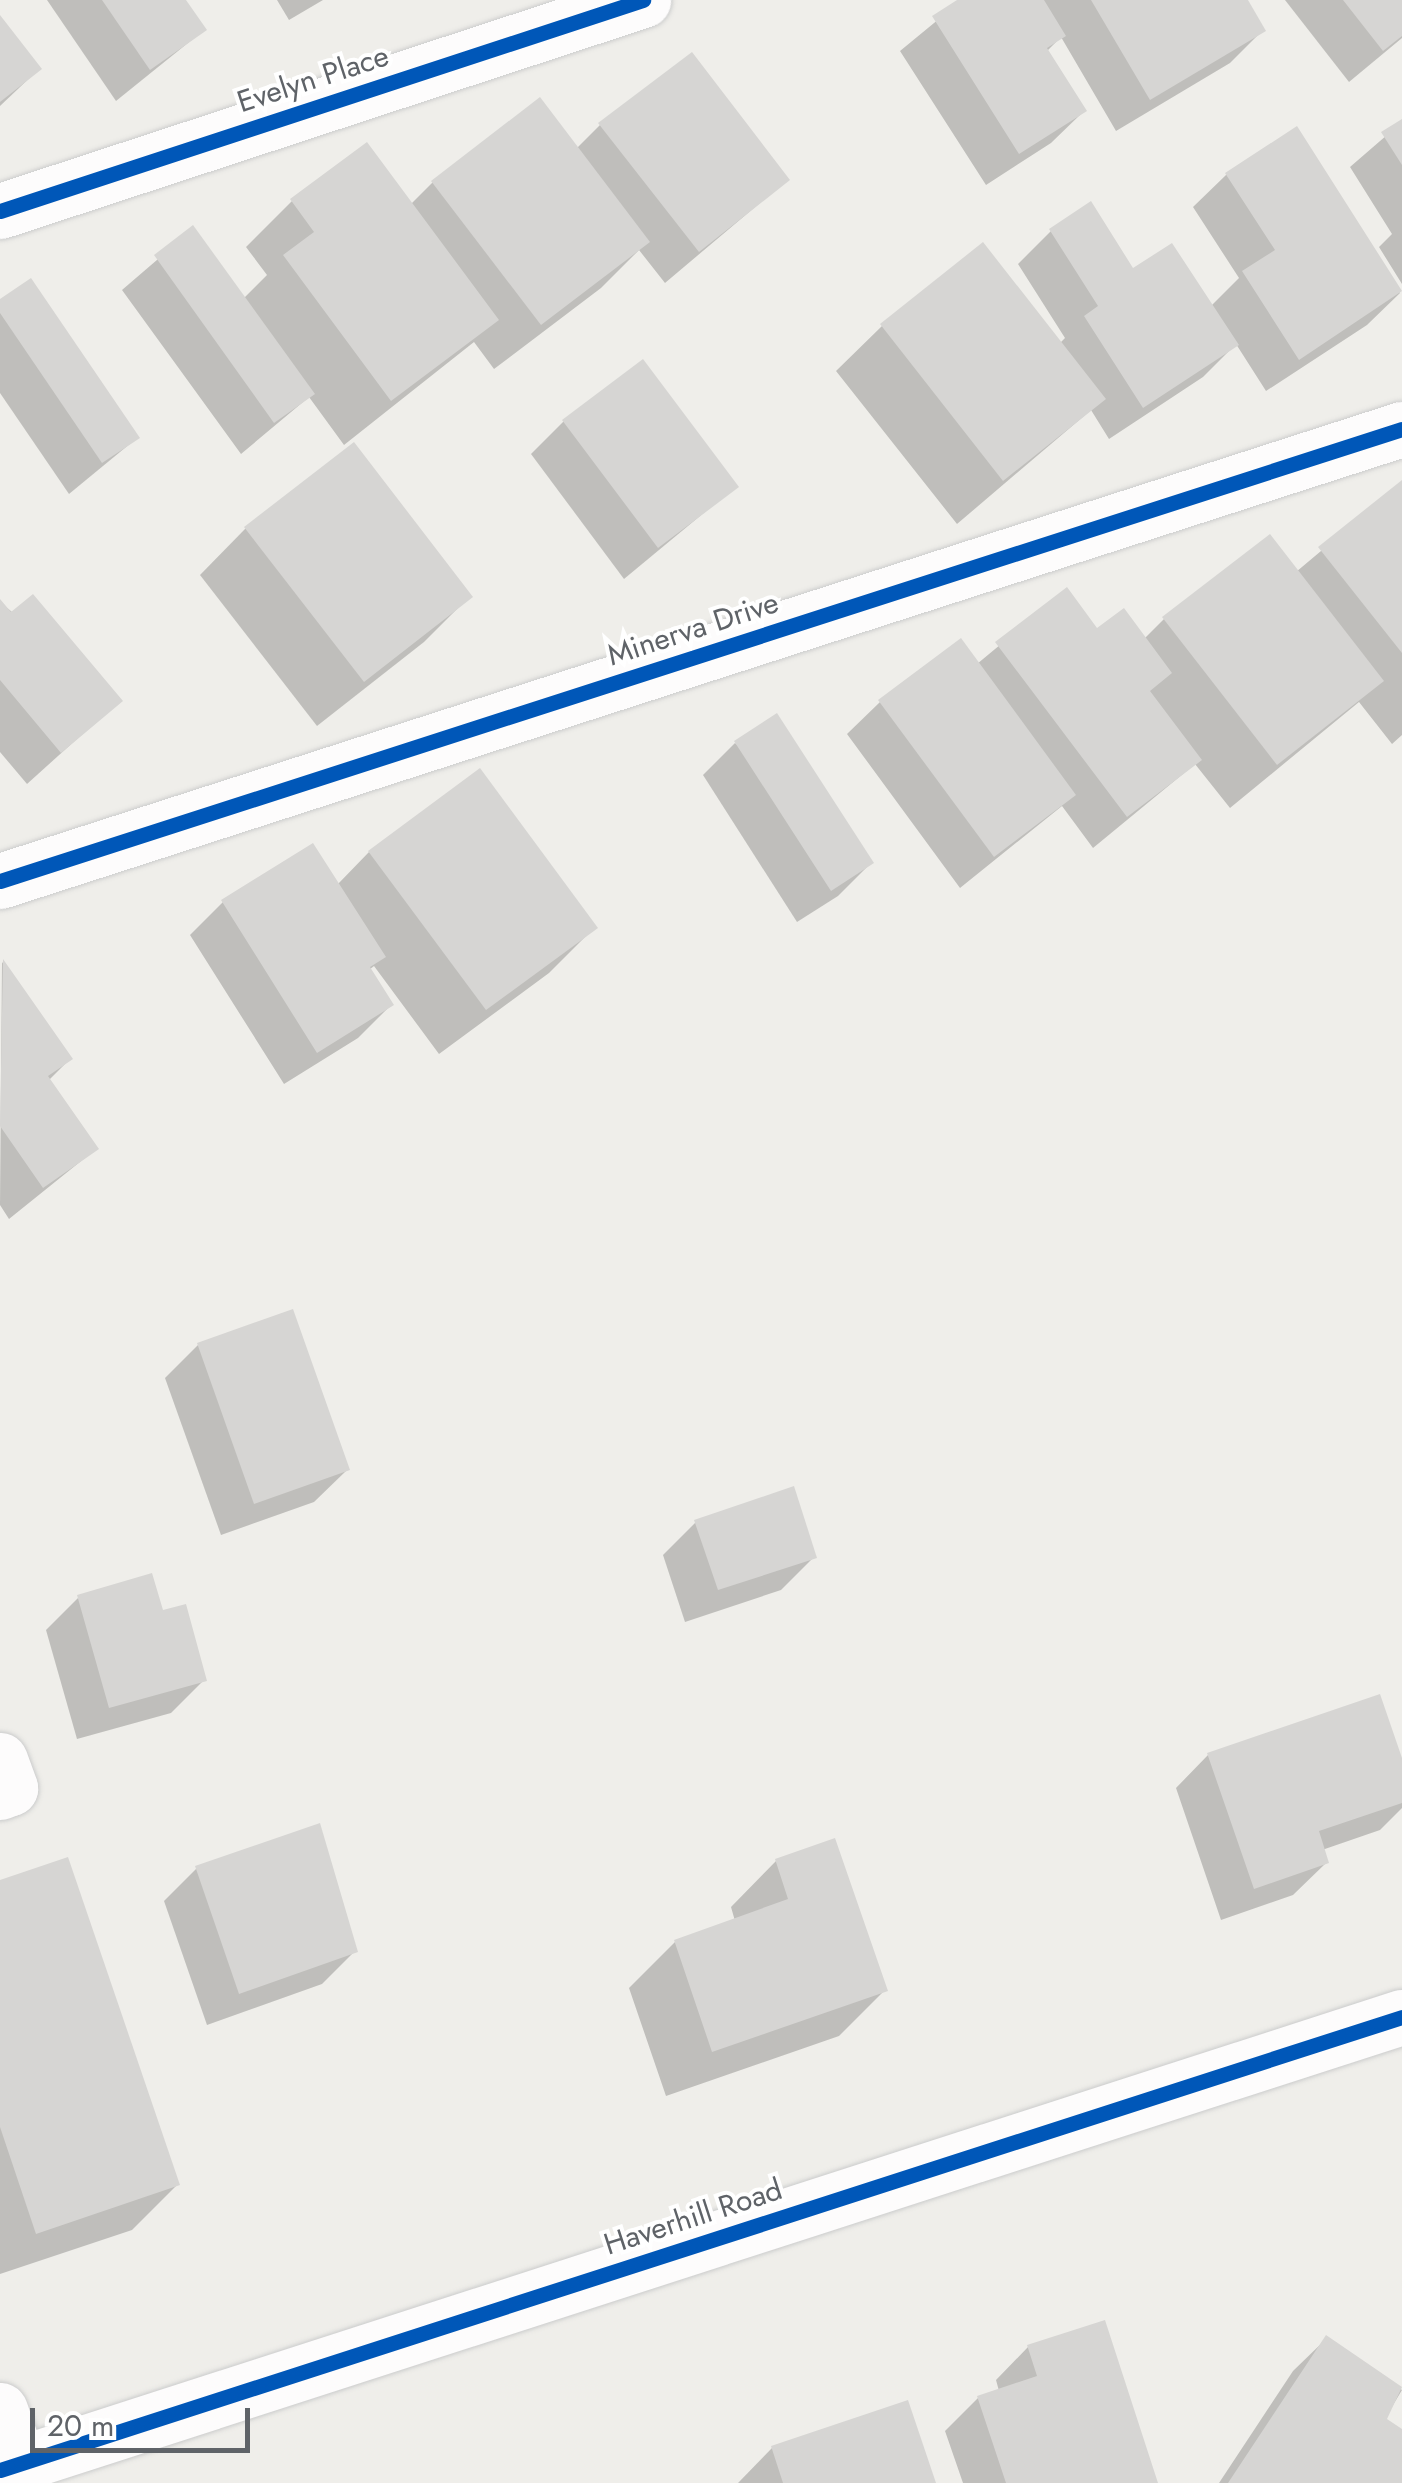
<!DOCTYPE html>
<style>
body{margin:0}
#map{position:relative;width:1402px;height:2483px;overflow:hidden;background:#efeeea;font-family:Jost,sans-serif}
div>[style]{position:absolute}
.shadow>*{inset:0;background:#0003}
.building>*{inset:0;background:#d6d5d3}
.roads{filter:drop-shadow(0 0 2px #cbcccc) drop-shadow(0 0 2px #cbcccc)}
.minor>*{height:55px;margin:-27.5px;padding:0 27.5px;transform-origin:27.5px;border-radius:27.5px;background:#fdfcfc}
.cycleway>*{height:15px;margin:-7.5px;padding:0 7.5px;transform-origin:7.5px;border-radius:7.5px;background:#0057b8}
span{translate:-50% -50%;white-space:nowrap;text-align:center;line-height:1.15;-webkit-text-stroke:8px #fff;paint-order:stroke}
.street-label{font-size:30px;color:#5f6368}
.scale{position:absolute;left:30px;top:2408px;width:220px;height:45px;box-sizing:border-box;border:5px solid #5f6368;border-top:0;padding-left:12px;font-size:30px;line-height:35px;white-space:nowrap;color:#5f6368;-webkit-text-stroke:8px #fff;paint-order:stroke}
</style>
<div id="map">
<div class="shadow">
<i style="clip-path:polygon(47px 0,183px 0,204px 30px,116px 101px)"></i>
<i style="clip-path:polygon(277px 0,323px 0,289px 20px)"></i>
<i style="clip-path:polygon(962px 0,1245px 0,1263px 30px,1230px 63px,1116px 131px,1061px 37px,1046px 52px,1084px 111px,1051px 143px,986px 185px,900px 51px)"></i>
<i style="clip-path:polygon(1285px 0,1402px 0,1402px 38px,1349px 82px)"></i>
<i style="clip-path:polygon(0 19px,39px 69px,0 106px)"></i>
<i style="clip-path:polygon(1402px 122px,1402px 284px,1379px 247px,1392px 234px,1350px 167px)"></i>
<i style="clip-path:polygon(600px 125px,787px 180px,665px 283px,639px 250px,601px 288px,494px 369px,474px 342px,344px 445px,309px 397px,241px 454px,122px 290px,193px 229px,243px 299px,267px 275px,246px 247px,292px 201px,410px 205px,433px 182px,576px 149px)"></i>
<i style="clip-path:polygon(1296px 130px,1400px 293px,1367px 325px,1266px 391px,1236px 344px,1203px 377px,1109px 439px,1091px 410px,957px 524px,836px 371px,882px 326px,1059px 344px,1065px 338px,1018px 264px,1051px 231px,1211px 306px,1239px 278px,1193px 207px,1226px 175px)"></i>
<i style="clip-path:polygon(0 302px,137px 438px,69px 494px,0 393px)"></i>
<i style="clip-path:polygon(564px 421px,735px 487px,624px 579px,531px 454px)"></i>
<i style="clip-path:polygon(353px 445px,469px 597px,424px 642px,317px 726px,200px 575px,245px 529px)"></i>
<i style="clip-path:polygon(1402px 483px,1402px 735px,1392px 744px,1359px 702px,1230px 808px,1195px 764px,1093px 848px,1062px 806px,960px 888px,847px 734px,880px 702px,977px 664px,1066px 590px,1097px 632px,1144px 639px,1164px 619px,1296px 572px)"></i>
<i style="clip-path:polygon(0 602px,119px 701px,27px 784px,0 752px)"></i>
<i style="clip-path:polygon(735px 743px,871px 863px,838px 896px,797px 922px,703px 775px)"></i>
<i style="clip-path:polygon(369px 852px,595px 927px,549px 973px,439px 1054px,374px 966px,369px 970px,391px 1005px,358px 1038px,284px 1084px,190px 935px,223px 902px,337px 885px)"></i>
<i style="clip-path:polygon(2px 962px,70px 1059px,48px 1081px,96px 1149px,9px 1219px,0 1205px)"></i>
<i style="clip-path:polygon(198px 1345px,347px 1470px,314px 1502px,221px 1535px,165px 1378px)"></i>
<i style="clip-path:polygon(696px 1522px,814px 1557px,781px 1590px,685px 1622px,663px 1555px)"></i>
<i style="clip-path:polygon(79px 1597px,162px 1613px,204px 1680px,171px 1713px,77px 1739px,46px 1630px)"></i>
<i style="clip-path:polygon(1208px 1755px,1402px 1766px,1402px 1808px,1380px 1830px,1322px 1850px,1326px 1863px,1293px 1895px,1221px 1920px,1176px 1788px)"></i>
<i style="clip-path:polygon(776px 1861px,885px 1990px,839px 2036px,666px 2096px,629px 1988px,675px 1942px,735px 1921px,731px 1907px)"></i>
<i style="clip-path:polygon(197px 1868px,355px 1951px,322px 1984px,207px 2025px,164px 1901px)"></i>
<i style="clip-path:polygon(0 1883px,178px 2184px,132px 2230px,0 2274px)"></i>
<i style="clip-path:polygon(1326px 2339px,1402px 2390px,1384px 2420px,1402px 2432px,1400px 2483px,1219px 2483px,1293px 2371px)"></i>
<i style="clip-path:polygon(1028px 2347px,1156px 2483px,963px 2483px,945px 2431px,978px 2398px,999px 2391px,996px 2380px)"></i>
<i style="clip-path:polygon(772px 2448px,933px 2483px,738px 2483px)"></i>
</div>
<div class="building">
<i style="clip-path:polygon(102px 0,186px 0,207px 30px,150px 70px)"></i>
<i style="clip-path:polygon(957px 0,1044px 0,1066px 36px,1047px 48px,1087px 111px,1019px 154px,932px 16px)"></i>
<i style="clip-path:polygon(1091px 0,1248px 0,1266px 31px,1150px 100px)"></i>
<i style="clip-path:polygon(1343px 0,1402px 0,1402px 36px,1383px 51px)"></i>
<i style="clip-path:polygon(0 15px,42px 69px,0 102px)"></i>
<i style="clip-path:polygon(692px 52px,790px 180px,699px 252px,598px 123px)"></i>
<i style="clip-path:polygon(540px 97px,650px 242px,541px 325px,431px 181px)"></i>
<i style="clip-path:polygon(1402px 119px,1402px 165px,1381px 132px)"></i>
<i style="clip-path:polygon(1297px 126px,1402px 291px,1299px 360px,1242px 271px,1275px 250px,1225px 173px)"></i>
<i style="clip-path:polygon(367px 142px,499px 320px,391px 401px,283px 255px,314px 232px,290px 199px)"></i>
<i style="clip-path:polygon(1091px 201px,1133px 268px,1172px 243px,1239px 345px,1143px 408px,1084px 316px,1098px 306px,1049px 229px)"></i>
<i style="clip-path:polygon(193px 225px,315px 394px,274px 423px,154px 255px)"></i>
<i style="clip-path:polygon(983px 242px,1106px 399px,1003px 481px,880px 324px)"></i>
<i style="clip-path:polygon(31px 278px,140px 438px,102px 463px,0 313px,0 299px)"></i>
<i style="clip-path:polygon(643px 359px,739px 487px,658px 548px,562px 420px)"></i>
<i style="clip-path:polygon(354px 442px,473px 597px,364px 682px,244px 527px)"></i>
<i style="clip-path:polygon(1402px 480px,1402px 653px,1318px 547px)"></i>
<i style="clip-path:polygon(1270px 534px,1384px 681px,1277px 765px,1162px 617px)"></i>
<i style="clip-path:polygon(1067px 587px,1097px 628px,1124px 608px,1172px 673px,1150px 691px,1202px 760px,1127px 817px,995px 642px)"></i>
<i style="clip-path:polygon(33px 594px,123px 701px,61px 753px,0 680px,0 599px,11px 612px)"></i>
<i style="clip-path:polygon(961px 638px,1076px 795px,994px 857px,878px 700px)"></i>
<i style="clip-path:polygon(777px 713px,874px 863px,831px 891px,734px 741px)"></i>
<i style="clip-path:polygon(480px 768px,598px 928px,486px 1010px,368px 851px)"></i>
<i style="clip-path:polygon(313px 843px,386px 957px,370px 967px,394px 1005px,317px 1053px,221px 900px)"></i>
<i style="clip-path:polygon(3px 959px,73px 1059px,48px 1076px,99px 1149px,43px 1188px,0 1126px)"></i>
<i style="clip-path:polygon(293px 1309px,350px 1470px,254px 1504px,197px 1343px)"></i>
<i style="clip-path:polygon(794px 1486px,817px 1558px,718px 1590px,694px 1520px)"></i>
<i style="clip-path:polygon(152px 1573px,163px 1610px,186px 1604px,207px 1681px,109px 1708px,77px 1595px)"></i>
<i style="clip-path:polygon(1380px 1694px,1402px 1758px,1402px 1803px,1319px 1831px,1329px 1863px,1254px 1889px,1207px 1753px)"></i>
<i style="clip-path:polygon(320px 1823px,358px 1952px,239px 1994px,195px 1866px)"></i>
<i style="clip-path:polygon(835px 1838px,888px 1991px,712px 2052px,674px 1940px,788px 1899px,775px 1859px)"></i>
<i style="clip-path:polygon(68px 1857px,180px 2185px,36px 2234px,0 2127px,0 1880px)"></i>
<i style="clip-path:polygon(1105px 2320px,1158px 2483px,1006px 2483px,977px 2396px,1037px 2376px,1027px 2345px)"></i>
<i style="clip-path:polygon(1326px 2335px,1402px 2387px,1387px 2419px,1402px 2429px,1402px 2483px,1228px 2483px)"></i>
<i style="clip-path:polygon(908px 2400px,936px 2483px,783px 2483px,771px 2446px)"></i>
</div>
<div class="roads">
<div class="minor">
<i style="left:0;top:211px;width:677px;rotate:-18.17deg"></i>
<i style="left:0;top:881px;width:1473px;rotate:-17.87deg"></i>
<i style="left:0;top:1760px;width:30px;rotate:70deg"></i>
<i style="left:10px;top:1788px;width:11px;rotate:158deg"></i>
<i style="left:0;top:2410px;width:57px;rotate:70.6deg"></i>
<i style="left:0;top:2470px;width:1473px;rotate:-17.91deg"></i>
</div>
</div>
<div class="cycleway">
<i style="left:0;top:211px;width:677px;rotate:-18.17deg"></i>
<i style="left:0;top:881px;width:1473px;rotate:-17.87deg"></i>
<i style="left:0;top:2470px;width:1473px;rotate:-17.91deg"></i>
</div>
<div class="street-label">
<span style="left:313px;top:79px;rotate:-18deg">Evelyn Place</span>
<span style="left:693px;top:629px;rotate:-18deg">Minerva Drive</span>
<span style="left:693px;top:2217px;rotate:-18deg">Haverhill Road</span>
</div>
<div class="scale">20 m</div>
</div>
